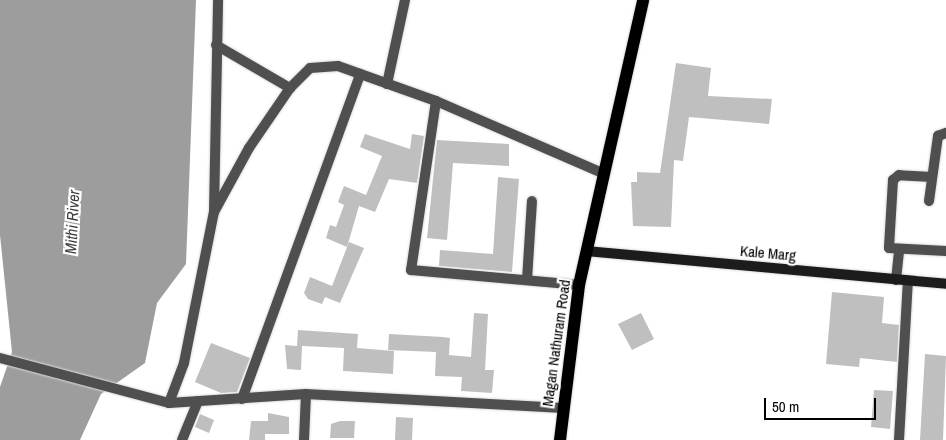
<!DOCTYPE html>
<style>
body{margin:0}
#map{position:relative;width:946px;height:440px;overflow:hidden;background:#fff;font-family:"Archivo Narrow",sans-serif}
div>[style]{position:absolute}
.water>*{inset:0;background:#9d9d9d}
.building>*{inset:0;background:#bfbfbf}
.roads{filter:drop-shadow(0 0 1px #dbdbdb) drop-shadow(0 0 1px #dbdbdb)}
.pedestrian>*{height:10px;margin:-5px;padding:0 5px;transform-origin:5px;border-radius:5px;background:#4f4f4f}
.minor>*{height:10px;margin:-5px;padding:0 5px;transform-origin:5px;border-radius:5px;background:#4f4f4f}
.secondary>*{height:10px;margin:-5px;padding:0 5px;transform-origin:5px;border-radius:5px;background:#1c1c1c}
.primary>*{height:12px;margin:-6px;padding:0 6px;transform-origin:6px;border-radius:6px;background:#000}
span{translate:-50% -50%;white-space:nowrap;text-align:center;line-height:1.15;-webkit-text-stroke:4.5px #fff;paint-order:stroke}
.street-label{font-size:15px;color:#000}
.water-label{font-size:16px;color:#3e3e3e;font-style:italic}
.scale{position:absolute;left:764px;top:398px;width:112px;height:22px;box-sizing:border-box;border:2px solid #000;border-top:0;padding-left:6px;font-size:15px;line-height:18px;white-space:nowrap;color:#000;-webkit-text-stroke:4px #fff;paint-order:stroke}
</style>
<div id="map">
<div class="water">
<i style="clip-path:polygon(0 0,196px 0,186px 264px,157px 303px,145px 363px,101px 394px,80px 440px,0 440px,0 387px,12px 352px,0 235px)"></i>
</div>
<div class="building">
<i style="clip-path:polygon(676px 63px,711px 68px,708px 96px,772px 99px,769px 124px,689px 117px,683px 161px,674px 160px,671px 227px,633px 226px,631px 182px,637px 182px,637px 172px,660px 173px)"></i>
<i style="clip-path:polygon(365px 134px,410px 149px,412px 134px,424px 136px,417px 183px,389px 179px,375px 212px,359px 206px,347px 247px,326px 238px,330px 225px,336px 227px,344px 205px,338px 202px,344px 186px,366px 195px,382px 156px,360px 147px)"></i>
<i style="clip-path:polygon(437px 140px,509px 144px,509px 166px,453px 163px,447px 240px,427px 238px)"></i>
<i style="clip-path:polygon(498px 177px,519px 179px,512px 272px,439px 266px,440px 250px,493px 254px)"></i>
<i style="clip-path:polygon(349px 242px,364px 248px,340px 303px,325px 297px,322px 304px,308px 299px,304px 293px,310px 277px,332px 286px)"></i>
<i style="clip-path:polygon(832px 292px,884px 297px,882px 323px,899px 325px,897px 362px,860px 358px,859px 367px,826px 364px)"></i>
<i style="clip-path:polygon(474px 313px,488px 314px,485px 370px,494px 370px,492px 393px,461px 391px,462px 377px,435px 376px,436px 352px,388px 350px,389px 334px,443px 337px,450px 338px,449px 355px,471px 357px)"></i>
<i style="clip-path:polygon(641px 313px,654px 339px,632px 350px,618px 324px)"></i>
<i style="clip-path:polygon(298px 330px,358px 334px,357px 348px,394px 351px,393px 374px,343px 371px,344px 348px,302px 346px,301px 370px,287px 369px,285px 345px,297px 346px)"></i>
<i style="clip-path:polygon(211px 343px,250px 358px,237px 392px,221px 393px,195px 382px)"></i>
<i style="clip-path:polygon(925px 354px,946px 356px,943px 440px,920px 440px)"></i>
<i style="clip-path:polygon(874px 390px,893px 391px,890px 429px,871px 427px)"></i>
<i style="clip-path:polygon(268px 413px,289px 417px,289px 434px,265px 434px,265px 440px,249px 440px,251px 421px,268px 421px)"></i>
<i style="clip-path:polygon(200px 414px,214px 420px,209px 433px,195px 427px)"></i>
<i style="clip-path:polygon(396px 417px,413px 418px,412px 440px,395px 440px)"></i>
<i style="clip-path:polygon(340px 421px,355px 421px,354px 438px,330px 438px,331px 424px)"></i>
</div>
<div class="roads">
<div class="pedestrian">
<i style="left:899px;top:440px;width:159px;rotate:-86.8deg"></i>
</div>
<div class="minor">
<i style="left:216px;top:45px;width:86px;rotate:30.2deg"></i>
<i style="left:387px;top:84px;width:86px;rotate:-77.9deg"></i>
<i style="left:436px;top:101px;width:171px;rotate:98.4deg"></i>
<i style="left:411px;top:270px;width:169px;rotate:5.1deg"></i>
<i style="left:932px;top:177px;width:33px;rotate:-177deg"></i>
<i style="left:899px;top:175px;width:8px;rotate:140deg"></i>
<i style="left:893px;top:180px;width:68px;rotate:93.4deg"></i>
<i style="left:889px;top:248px;width:57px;rotate:3deg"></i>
<i style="left:929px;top:201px;width:66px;rotate:-82.1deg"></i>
<i style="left:938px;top:136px;width:9px;rotate:-21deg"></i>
<i style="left:214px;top:212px;width:73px;rotate:-61.3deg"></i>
<i style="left:249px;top:148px;width:73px;rotate:-55.7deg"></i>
<i style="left:290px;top:88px;width:28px;rotate:-45deg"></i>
<i style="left:310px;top:68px;width:28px;rotate:-4deg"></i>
<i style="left:338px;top:66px;width:104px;rotate:19.7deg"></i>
<i style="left:436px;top:101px;width:181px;rotate:23.4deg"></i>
<i style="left:527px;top:280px;width:79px;rotate:-86.4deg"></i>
<i style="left:896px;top:280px;width:30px;rotate:-84deg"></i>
<i style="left:0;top:358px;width:175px;rotate:14.9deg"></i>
<i style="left:169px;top:403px;width:137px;rotate:-3.8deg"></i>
<i style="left:306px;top:394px;width:257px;rotate:3.1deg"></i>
<i style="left:242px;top:399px;width:346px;rotate:-70deg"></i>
<i style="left:169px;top:403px;width:43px;rotate:-69.4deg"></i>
<i style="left:184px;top:363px;width:154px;rotate:-78.8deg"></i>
<i style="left:214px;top:212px;width:212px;rotate:-88.9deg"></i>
<i style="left:182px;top:440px;width:42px;rotate:-67.7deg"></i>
<i style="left:304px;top:440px;width:46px;rotate:-87.5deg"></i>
</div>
<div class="secondary">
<i style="left:586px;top:251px;width:362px;rotate:5.2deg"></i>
</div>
<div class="primary">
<i style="left:560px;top:440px;width:156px;rotate:-83deg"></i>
<i style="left:579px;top:285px;width:292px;rotate:-77.3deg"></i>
</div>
</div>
<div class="street-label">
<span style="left:768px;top:253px;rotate:5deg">Kale Marg</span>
<span style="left:556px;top:343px;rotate:-82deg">Magan Nathuram Road</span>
</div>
<div class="water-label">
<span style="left:72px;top:222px;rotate:-87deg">Mithi River</span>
</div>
<div class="scale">50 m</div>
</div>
